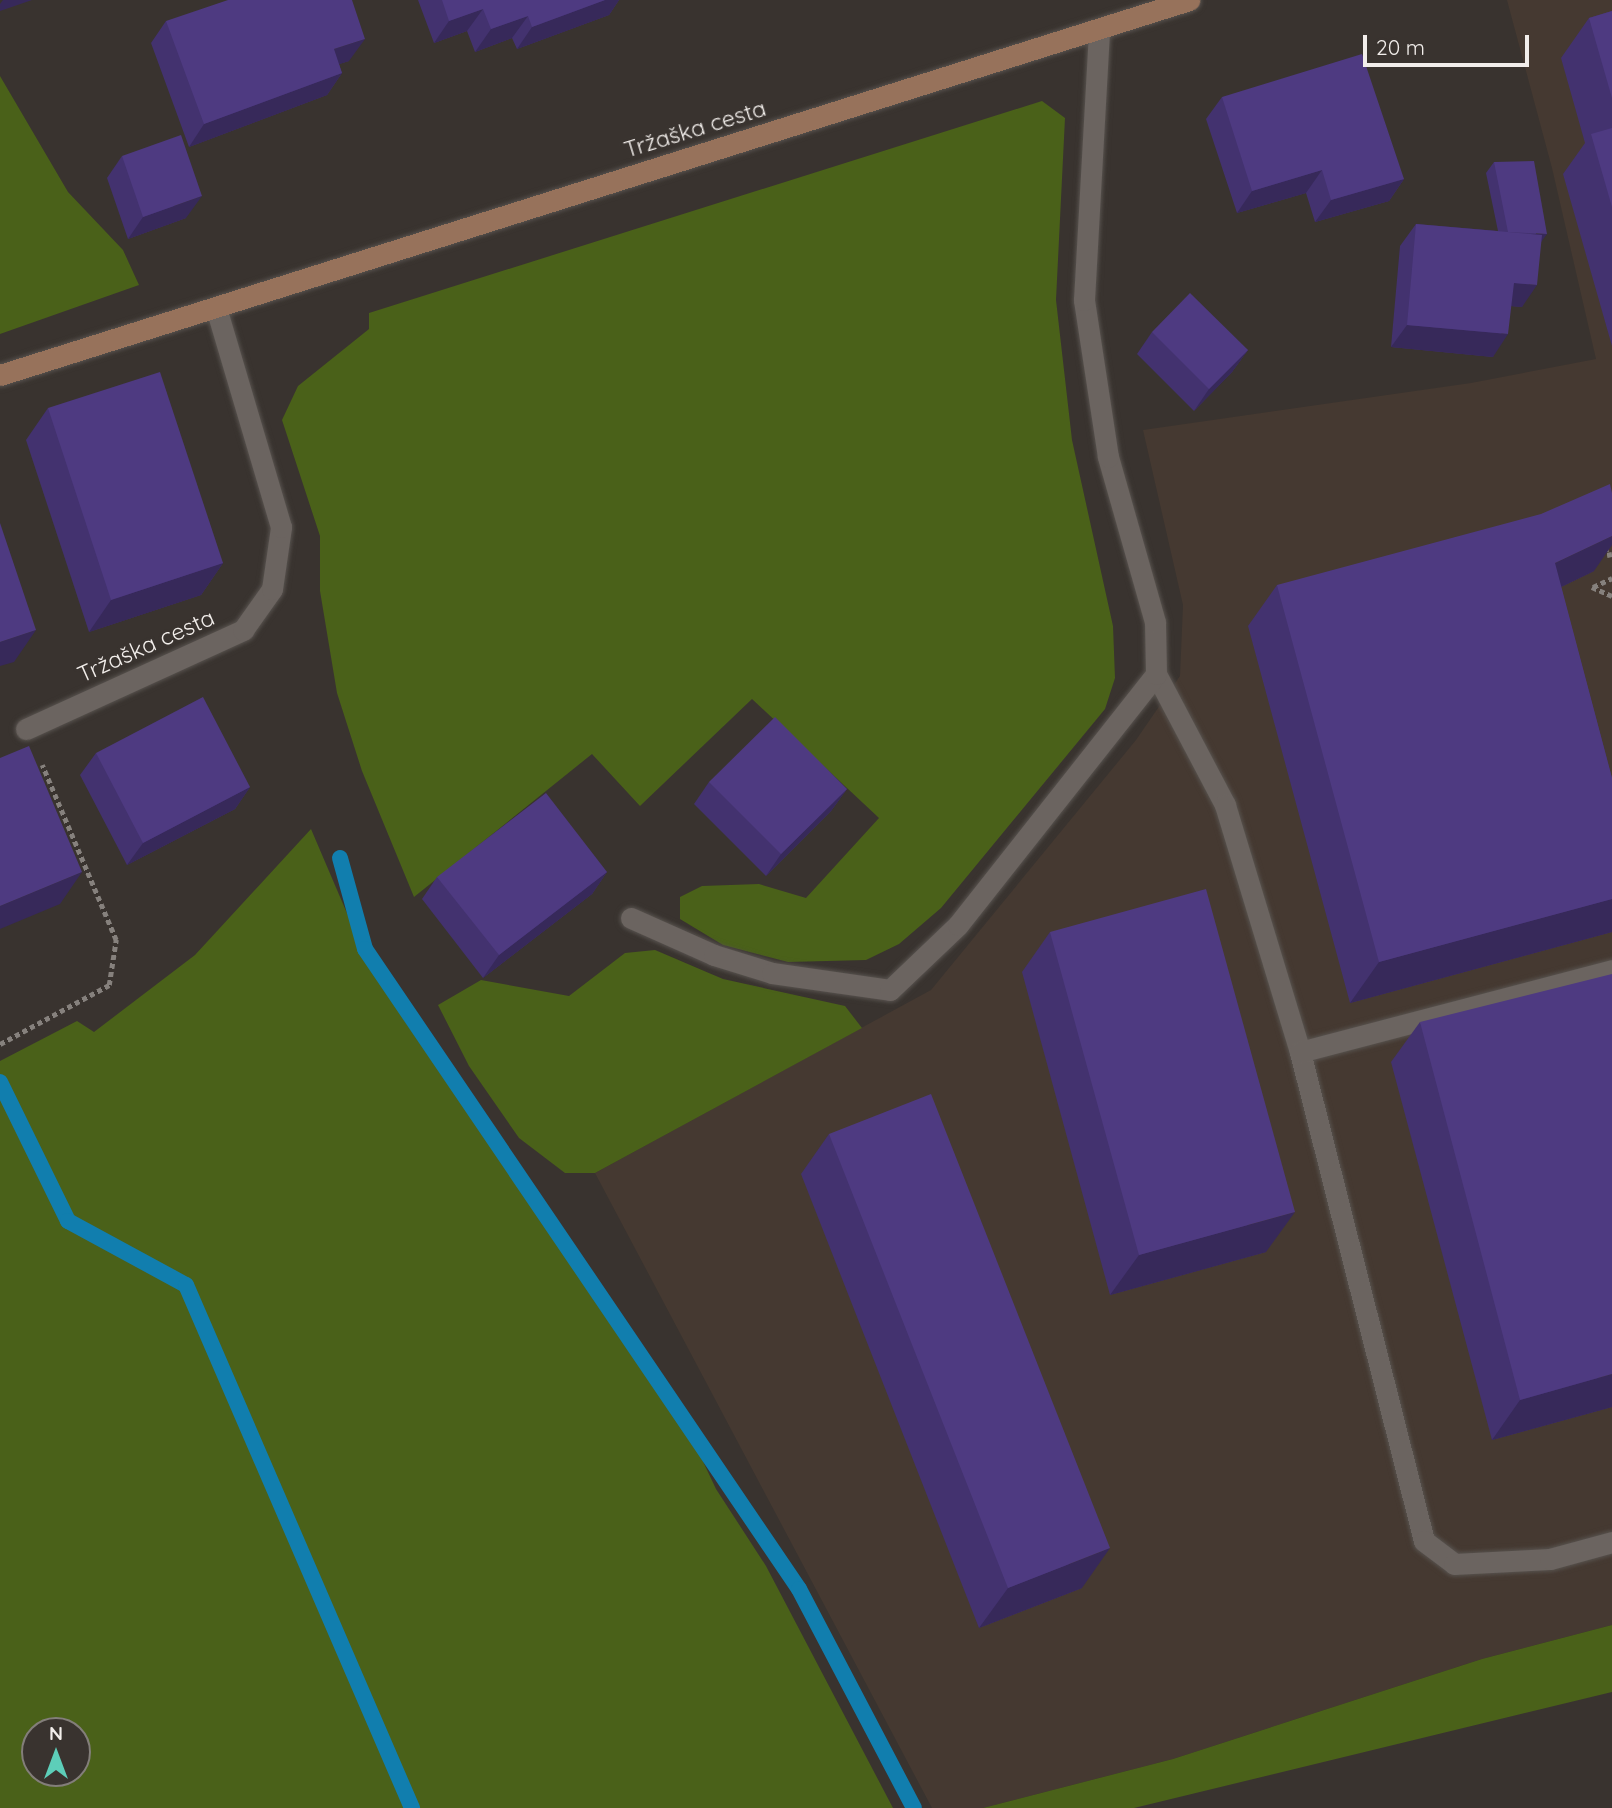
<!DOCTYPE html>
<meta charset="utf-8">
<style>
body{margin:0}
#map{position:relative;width:1612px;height:1808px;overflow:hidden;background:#39332f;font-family:Quicksand,sans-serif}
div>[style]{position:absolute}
.built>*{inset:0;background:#453931}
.green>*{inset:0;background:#4a6119}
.stream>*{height:16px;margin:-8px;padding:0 8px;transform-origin:8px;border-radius:8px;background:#117eae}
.path>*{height:4.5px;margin-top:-2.25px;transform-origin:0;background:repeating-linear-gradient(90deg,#86817d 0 5px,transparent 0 8.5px)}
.roads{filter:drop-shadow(0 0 2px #57524e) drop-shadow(0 0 2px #57524e)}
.lane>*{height:21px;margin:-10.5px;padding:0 10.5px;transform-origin:10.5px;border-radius:10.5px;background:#6b6460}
.street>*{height:21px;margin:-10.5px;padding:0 10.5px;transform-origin:10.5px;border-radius:10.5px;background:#6b6460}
.secondary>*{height:21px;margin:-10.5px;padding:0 10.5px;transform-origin:10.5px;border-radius:10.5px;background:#97725b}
.wall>*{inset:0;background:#43326f}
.shaded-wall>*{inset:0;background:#37295a}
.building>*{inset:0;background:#4e3a81}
span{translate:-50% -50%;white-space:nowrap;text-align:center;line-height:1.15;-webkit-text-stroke:6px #39332f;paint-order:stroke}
.street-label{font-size:23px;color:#f2eeeb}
.north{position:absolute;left:21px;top:1717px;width:70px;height:70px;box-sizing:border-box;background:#39332f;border:2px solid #837e7a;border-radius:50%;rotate:0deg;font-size:19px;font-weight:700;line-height:28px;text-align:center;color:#f2eeeb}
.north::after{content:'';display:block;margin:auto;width:24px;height:32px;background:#5dceb9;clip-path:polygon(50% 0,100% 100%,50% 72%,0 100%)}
.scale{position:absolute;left:1363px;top:35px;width:166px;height:32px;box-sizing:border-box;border:4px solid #f2eeeb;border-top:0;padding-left:9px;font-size:21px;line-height:24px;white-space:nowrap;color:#f2eeeb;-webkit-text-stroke:5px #39332f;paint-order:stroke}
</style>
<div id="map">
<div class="built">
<i style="clip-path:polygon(1507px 0,1612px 0,1612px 1625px,1482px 1659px,1173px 1759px,983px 1808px,932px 1808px,595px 1173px,931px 990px,1136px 740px,1180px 676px,1183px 605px,1143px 430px,1471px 383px,1596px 359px,1552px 168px)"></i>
</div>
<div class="green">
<i style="clip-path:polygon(0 76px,68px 192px,123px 250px,139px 285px,0 334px)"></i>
<i style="clip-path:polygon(1042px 101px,1065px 118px,1056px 300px,1072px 440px,1113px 626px,1115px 678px,1105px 709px,941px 908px,899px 944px,866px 960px,788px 962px,723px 945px,680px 919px,680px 897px,702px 886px,759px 884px,806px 898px,879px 818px,752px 699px,640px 806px,592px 754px,414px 897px,362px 771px,337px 693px,320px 591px,320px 536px,282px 420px,298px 386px,369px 329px,369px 313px)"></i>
<i style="clip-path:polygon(evenodd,311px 829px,358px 939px,406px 1023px,691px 1436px,716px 1489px,766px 1566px,893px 1808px,0 1808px,0 1061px,77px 1021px,94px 1032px,195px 955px,311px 829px,35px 1731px,77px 1731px,77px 1773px,35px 1773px,35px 1731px)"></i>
<i style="clip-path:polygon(655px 950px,723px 979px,845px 1006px,862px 1028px,595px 1173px,565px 1173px,519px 1138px,469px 1066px,438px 1005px,481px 980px,569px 996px,625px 953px)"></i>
<i style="clip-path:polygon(1612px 1625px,1612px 1692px,1134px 1808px,983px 1808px,1173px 1759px,1482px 1659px)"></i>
</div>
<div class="stream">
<i style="left:340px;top:858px;width:94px;rotate:74.6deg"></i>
<i style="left:365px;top:949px;width:773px;rotate:55.86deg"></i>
<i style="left:799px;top:1589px;width:247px;rotate:62.3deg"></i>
<i style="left:0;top:1082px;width:155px;rotate:63.9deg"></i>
<i style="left:68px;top:1221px;width:134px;rotate:28.5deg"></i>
<i style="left:186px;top:1285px;width:570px;rotate:66.63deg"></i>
</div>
<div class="path">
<i style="left:1606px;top:547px;width:8px;rotate:83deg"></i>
<i style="left:1607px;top:555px;width:5px;rotate:-11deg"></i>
<i style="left:1592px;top:587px;width:22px;rotate:24deg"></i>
<i style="left:1593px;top:587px;width:21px;rotate:-25deg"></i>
<i style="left:0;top:1044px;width:124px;rotate:-28.4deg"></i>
<i style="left:109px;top:985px;width:46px;rotate:-81.2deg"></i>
<i style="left:116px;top:940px;width:190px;rotate:-112.9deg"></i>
</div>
<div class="roads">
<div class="lane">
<i style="left:1156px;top:674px;width:148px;rotate:62.2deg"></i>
<i style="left:1225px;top:805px;width:258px;rotate:73.1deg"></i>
<i style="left:1300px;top:1052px;width:504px;rotate:75.77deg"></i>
<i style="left:1424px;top:1541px;width:38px;rotate:37deg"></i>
<i style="left:1454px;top:1564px;width:96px;rotate:-3deg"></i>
<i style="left:1550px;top:1559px;width:64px;rotate:-15.3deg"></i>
<i style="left:631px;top:918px;width:91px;rotate:24deg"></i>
<i style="left:714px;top:955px;width:61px;rotate:17.2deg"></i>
<i style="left:772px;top:973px;width:119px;rotate:8.2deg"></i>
<i style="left:1300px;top:1052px;width:323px;rotate:-14.7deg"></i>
</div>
<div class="street">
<i style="left:26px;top:729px;width:239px;rotate:-24.5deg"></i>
<i style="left:243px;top:630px;width:50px;rotate:-54.7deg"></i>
<i style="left:272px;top:589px;width:63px;rotate:-81.7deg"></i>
<i style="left:281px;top:527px;width:229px;rotate:-106.5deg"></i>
<i style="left:890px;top:990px;width:94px;rotate:-43.7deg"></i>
<i style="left:958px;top:925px;width:320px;rotate:-51.7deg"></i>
<i style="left:1156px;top:674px;width:52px;rotate:-91.1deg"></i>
<i style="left:1155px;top:622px;width:172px;rotate:-105.9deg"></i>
<i style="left:1108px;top:457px;width:159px;rotate:-98.7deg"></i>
<i style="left:1084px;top:300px;width:270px;rotate:-86.8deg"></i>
</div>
<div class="secondary">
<i style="left:0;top:375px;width:1247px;rotate:-17.5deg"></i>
</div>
</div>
<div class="wall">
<i style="clip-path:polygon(418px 0,619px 0,609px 15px,517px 49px,512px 38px,475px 52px,467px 31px,434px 43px)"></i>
<i style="clip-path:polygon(1612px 11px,1612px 346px,1563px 174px,1585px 143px,1561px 58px,1589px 18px)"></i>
<i style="clip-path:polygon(166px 21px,349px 61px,339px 64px,342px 73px,327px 95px,189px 147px,151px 43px)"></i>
<i style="clip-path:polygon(1222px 97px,1404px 179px,1389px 201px,1315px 222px,1306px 193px,1237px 213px,1206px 119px)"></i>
<i style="clip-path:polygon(122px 156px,186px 218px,128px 239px,107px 178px)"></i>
<i style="clip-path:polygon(1494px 162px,1541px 242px,1522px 307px,1511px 306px,1493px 357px,1391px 347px,1400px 246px,1416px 224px,1498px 231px,1486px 173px)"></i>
<i style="clip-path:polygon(1152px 332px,1248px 350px,1232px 372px,1194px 411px,1137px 354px)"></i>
<i style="clip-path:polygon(48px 408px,223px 563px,201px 595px,89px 632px,26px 440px)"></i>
<i style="clip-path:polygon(1594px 571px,1561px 587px,1612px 778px,1612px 932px,1350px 1003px,1248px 626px,1277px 585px)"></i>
<i style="clip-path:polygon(96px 753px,250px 787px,235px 809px,127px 865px,80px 775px)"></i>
<i style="clip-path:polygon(709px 782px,847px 789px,831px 811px,766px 876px,694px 804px)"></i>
<i style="clip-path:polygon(607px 872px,592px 894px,483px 978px,422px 899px,437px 877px)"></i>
<i style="clip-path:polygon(1050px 932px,1266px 1252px,1110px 1295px,1022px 972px)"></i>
<i style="clip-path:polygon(1420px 1022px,1612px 1407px,1492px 1440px,1391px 1062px)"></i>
<i style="clip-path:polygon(829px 1134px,1082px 1588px,979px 1628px,801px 1174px)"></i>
</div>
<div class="shaded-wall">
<i style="clip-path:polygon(3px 0,32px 0,0 11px,0 4px)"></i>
<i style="clip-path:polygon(605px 0,619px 0,609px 15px,517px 49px,532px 27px)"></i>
<i style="clip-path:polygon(483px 9px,467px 31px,434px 43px,449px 21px)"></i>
<i style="clip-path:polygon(528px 16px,512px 38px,475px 52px,491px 29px)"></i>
<i style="clip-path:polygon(365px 39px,349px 61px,318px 71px,334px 49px)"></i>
<i style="clip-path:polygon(342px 73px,327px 95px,189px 147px,204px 124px)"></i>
<i style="clip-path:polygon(1322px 170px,1306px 193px,1237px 213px,1252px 191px)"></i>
<i style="clip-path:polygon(1404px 179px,1389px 201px,1315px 222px,1331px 200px)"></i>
<i style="clip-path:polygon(202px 196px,186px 218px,128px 239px,143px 217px)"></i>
<i style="clip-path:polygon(1509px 234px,1547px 234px,1539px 245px)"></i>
<i style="clip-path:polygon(1514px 283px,1537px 285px,1522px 307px,1498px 305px)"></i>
<i style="clip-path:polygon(1407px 325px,1508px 334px,1493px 357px,1391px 347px)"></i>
<i style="clip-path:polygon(1248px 350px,1232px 372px,1194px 411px,1209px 389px)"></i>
<i style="clip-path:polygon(1612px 536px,1612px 545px,1594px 571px,1526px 604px,1555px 563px)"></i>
<i style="clip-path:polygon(223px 563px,201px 595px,89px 632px,111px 600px)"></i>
<i style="clip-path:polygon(36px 630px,14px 662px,0 666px,0 642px)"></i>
<i style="clip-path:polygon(250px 787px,235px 809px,127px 865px,143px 843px)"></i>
<i style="clip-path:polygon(847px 789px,831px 811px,766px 876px,781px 854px)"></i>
<i style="clip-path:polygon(82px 872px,60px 904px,0 929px,0 906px)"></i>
<i style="clip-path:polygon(607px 872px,592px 894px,483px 978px,499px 955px)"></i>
<i style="clip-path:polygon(1612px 899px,1612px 932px,1350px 1003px,1379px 962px)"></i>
<i style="clip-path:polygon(1295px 1212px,1266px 1252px,1110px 1295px,1139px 1255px)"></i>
<i style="clip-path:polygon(1612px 1374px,1612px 1407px,1492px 1440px,1520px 1400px)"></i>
<i style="clip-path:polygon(1110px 1548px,1082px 1588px,979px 1628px,1008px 1588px)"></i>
</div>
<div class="building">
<i style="clip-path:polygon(228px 0,352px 0,365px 39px,334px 49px,342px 73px,204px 124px,166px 21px)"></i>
<i style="clip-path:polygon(442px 0,605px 0,532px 27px,528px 16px,491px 29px,483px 9px,449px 21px)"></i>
<i style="clip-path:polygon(1612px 11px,1612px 98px,1589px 18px)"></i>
<i style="clip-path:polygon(1362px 54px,1404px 179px,1331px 200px,1322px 170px,1252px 191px,1222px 97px)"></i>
<i style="clip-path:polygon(1612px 128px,1612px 207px,1591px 134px)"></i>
<i style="clip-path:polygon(181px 135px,202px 196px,143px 217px,122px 156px)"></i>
<i style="clip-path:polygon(1534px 161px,1547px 234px,1508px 232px,1494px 162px)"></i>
<i style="clip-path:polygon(1416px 224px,1542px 235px,1537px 285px,1514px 283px,1508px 334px,1407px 325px)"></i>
<i style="clip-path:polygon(1190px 293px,1248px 350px,1209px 389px,1152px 332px)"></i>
<i style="clip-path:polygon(160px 372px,223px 563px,111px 600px,48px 408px)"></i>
<i style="clip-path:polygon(1610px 484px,1612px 493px,1612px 536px,1555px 563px,1612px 778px,1612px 899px,1379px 962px,1277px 585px,1541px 514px)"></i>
<i style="clip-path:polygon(0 523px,36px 630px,0 642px)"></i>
<i style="clip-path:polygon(203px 697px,250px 787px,143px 843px,96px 753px)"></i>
<i style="clip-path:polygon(775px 717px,847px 789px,781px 854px,709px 782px)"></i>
<i style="clip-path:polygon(29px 746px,82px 872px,0 906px,0 758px)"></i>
<i style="clip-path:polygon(546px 793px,607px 872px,499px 955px,437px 877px)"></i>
<i style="clip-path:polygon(1206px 889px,1295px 1212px,1139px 1255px,1050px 932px)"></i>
<i style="clip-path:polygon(1612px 974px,1612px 1374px,1520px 1400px,1420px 1022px)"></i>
<i style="clip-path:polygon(931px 1094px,1110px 1548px,1008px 1588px,829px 1134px)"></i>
</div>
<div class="street-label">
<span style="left:695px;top:129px;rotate:-17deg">Tržaška cesta</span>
<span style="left:146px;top:646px;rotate:-24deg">Tržaška cesta</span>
</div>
<div class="north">N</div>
<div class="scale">20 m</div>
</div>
